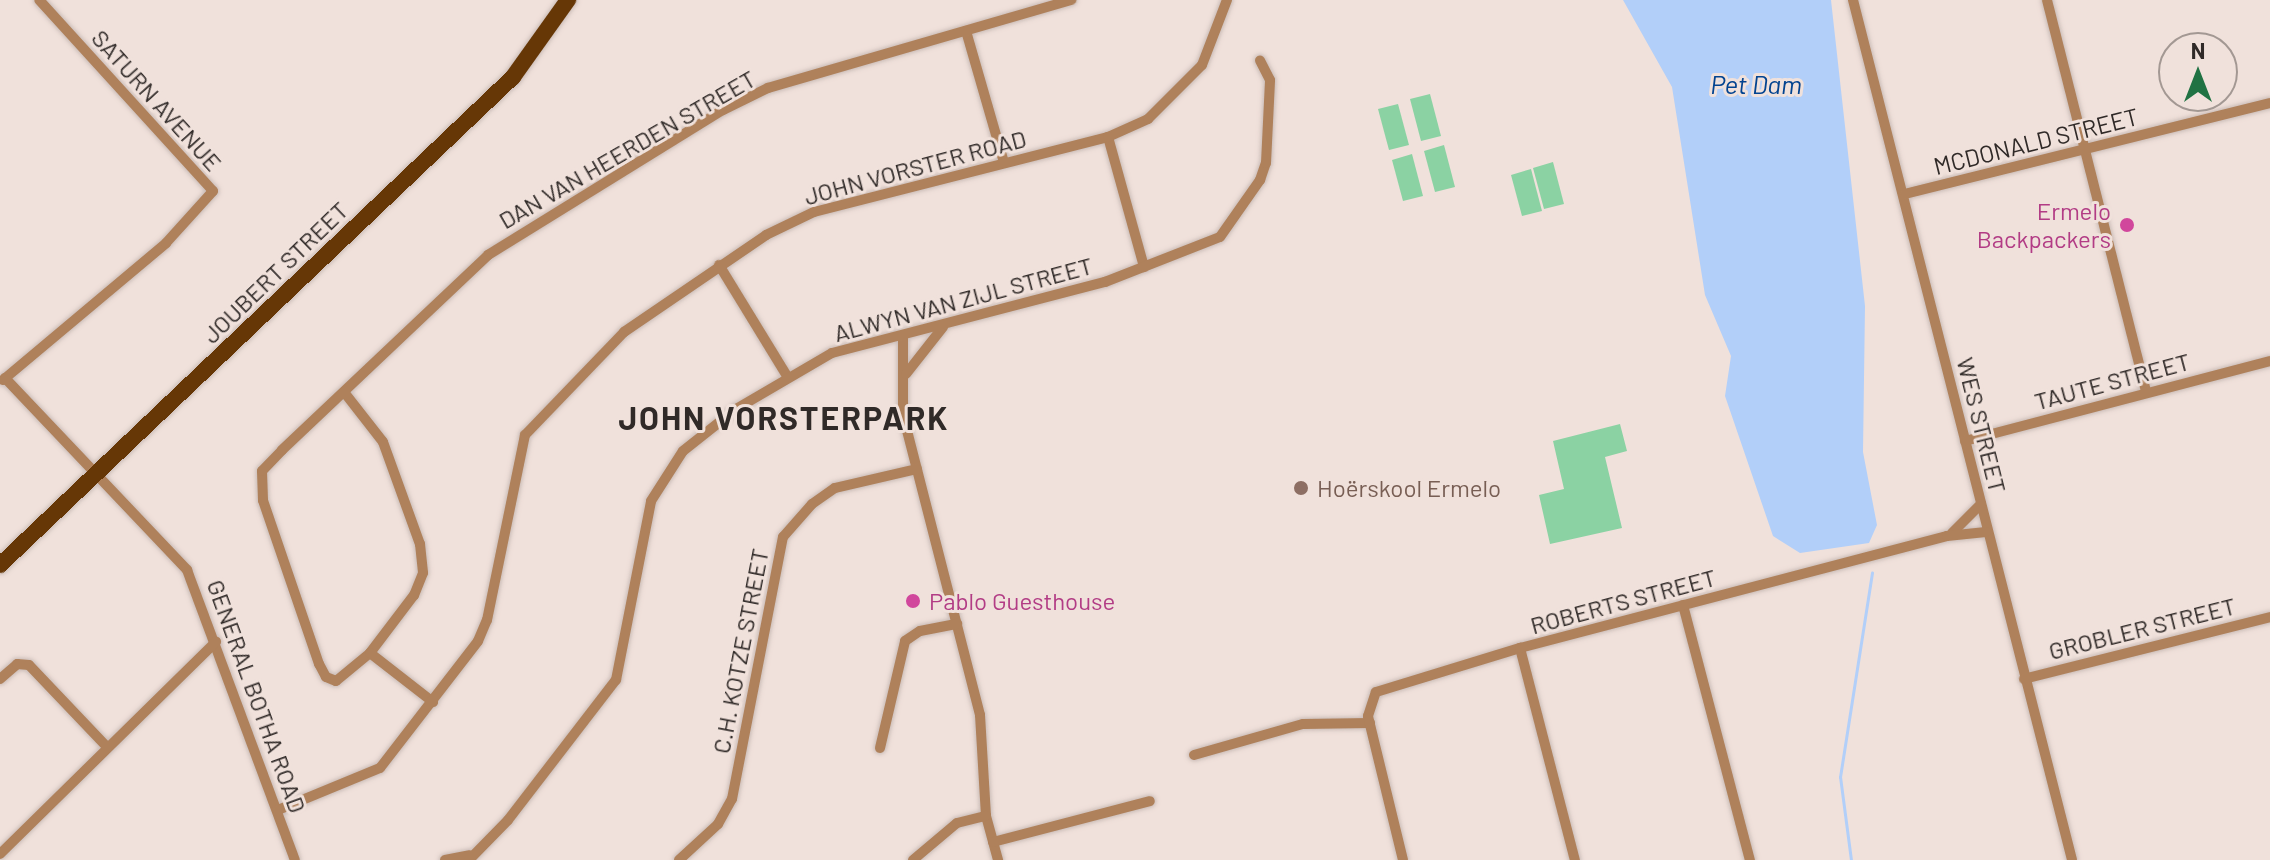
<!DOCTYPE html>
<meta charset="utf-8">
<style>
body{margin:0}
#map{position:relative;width:2270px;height:860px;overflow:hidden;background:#f0e1db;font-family:Barlow,sans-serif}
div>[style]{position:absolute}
.green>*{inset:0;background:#8bd2a3}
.water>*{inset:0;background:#b2cff9}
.stream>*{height:3px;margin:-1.5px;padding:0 1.5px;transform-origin:1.5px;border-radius:1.5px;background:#b2cff9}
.roads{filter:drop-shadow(0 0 2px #cabcb7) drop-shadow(0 0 2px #cabcb7)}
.minor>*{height:10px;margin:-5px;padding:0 5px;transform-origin:5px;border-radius:5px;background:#af815b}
.primary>*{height:16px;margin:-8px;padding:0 8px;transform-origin:8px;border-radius:8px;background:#663706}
.dots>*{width:22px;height:22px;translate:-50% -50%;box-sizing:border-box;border:4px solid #f0e1db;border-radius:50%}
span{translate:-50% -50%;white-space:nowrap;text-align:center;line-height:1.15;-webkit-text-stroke:6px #f0e1db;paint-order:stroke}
.street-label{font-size:24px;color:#302a28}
.hotel-label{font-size:24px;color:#b23c85}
.right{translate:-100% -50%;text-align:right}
.left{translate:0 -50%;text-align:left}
.education-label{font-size:24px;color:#785e54}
.water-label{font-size:26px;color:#024390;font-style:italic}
.district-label{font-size:32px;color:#302a28;font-weight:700;letter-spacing:2px}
.north{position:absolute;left:2158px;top:32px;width:80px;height:80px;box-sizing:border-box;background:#f0e1db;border:2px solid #a39893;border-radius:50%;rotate:0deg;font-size:22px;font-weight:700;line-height:32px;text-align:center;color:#302a28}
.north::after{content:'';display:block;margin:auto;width:28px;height:36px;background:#207243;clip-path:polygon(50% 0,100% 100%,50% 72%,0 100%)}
</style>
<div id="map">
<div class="green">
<i style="clip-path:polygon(1430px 94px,1441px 136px,1421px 141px,1410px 99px)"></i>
<i style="clip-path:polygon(1398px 104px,1409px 145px,1389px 150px,1378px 109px)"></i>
<i style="clip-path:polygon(1444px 145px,1455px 187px,1435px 192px,1424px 151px)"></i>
<i style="clip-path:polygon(1412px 154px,1423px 196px,1403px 201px,1392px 160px)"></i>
<i style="clip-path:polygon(1553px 162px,1564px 204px,1544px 209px,1533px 168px)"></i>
<i style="clip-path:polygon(1531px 169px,1542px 211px,1522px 216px,1511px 175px)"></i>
<i style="clip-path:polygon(1620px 424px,1627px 451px,1605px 457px,1622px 528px,1550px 544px,1539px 495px,1564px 489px,1553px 441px)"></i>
</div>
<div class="water">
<i style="clip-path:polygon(1623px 0,1831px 0,1865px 306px,1863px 452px,1877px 525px,1869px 543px,1800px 553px,1773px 536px,1725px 396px,1731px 356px,1705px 295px,1672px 87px)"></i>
</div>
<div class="stream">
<i style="left:1851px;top:860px;width:84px;rotate:-97.5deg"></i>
<i style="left:1840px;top:777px;width:207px;rotate:-81.1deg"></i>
</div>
<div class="roads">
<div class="minor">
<i style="left:1853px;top:0;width:887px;rotate:75.71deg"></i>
<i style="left:2047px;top:0;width:404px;rotate:75.8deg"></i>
<i style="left:966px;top:31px;width:137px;rotate:73.9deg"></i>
<i style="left:1108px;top:137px;width:135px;rotate:74.5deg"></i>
<i style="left:1905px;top:194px;width:376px;rotate:-14deg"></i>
<i style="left:719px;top:265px;width:130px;rotate:58.5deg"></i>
<i style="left:903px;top:336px;width:79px;rotate:90deg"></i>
<i style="left:903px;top:415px;width:310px;rotate:75.6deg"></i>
<i style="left:980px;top:715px;width:101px;rotate:86.6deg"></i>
<i style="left:986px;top:816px;width:46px;rotate:74.7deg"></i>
<i style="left:906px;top:374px;width:60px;rotate:-51.8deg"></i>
<i style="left:5px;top:378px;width:265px;rotate:46.5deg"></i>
<i style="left:187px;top:570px;width:309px;rotate:69.6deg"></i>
<i style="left:3px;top:380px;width:213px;rotate:-40deg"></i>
<i style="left:166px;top:243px;width:70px;rotate:-47.9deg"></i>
<i style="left:213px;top:191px;width:258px;rotate:-132.3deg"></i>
<i style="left:344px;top:392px;width:63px;rotate:52deg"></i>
<i style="left:383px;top:442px;width:109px;rotate:70.1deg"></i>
<i style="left:420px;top:544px;width:29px;rotate:84deg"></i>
<i style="left:423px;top:573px;width:24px;rotate:112deg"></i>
<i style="left:414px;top:595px;width:73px;rotate:127.2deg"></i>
<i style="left:370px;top:653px;width:44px;rotate:140.5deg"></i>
<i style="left:336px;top:681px;width:11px;rotate:-158deg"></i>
<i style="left:326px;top:677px;width:15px;rotate:-118deg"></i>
<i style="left:319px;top:664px;width:173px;rotate:-108.9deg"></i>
<i style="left:263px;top:500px;width:29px;rotate:-92deg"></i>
<i style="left:262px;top:471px;width:29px;rotate:-46deg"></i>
<i style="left:282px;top:450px;width:284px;rotate:-43.4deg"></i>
<i style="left:488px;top:255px;width:276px;rotate:-31.7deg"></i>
<i style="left:723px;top:110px;width:50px;rotate:-26.1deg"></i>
<i style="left:768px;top:88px;width:316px;rotate:-16.2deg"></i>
<i style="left:1965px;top:441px;width:315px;rotate:-14.7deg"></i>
<i style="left:1952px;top:533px;width:41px;rotate:-45deg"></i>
<i style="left:1683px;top:605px;width:264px;rotate:75.3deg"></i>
<i style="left:1520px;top:648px;width:219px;rotate:75.5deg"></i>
<i style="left:370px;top:653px;width:80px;rotate:37.9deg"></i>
<i style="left:0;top:679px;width:23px;rotate:-41deg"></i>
<i style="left:17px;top:664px;width:12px;rotate:5deg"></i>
<i style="left:29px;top:665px;width:113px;rotate:46.4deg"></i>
<i style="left:2024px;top:679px;width:254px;rotate:-14.1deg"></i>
<i style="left:880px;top:748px;width:110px;rotate:-76.8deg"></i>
<i style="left:905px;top:641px;width:18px;rotate:-34deg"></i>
<i style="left:920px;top:631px;width:38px;rotate:-11deg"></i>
<i style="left:1194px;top:755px;width:113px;rotate:-15.9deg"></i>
<i style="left:1303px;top:724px;width:67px;rotate:-0.9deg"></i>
<i style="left:278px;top:810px;width:110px;rotate:-22.4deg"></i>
<i style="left:380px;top:768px;width:160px;rotate:-52.3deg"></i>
<i style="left:478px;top:641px;width:23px;rotate:-67deg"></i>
<i style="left:487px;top:620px;width:189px;rotate:-78.4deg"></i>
<i style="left:525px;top:435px;width:143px;rotate:-46.1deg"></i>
<i style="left:624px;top:332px;width:172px;rotate:-34.3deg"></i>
<i style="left:766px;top:235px;width:53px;rotate:-25.6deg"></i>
<i style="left:814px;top:212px;width:303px;rotate:-14.3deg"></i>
<i style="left:1108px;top:137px;width:44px;rotate:-24.2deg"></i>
<i style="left:1148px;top:119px;width:76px;rotate:-45deg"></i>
<i style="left:1202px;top:65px;width:70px;rotate:-69deg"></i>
<i style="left:993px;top:842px;width:162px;rotate:-14.6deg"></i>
<i style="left:0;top:854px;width:303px;rotate:-44.5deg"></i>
<i style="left:445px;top:860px;width:25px;rotate:-11deg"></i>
<i style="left:469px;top:860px;width:56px;rotate:-45.7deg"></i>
<i style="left:508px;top:820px;width:177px;rotate:-52.4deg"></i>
<i style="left:616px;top:680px;width:182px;rotate:-78.9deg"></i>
<i style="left:651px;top:501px;width:59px;rotate:-57.4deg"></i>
<i style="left:683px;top:451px;width:68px;rotate:-38.4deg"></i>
<i style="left:736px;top:409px;width:111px;rotate:-30.3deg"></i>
<i style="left:832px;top:353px;width:282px;rotate:-14.6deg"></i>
<i style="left:1105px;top:282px;width:123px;rotate:-21.4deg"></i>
<i style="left:1220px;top:237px;width:70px;rotate:-54.9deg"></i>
<i style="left:1260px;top:180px;width:18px;rotate:-71deg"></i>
<i style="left:1266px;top:163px;width:83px;rotate:-87.2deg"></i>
<i style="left:1270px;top:80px;width:22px;rotate:-117deg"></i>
<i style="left:679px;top:860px;width:53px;rotate:-42.7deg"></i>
<i style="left:718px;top:824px;width:29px;rotate:-61deg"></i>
<i style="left:732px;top:799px;width:267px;rotate:-79deg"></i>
<i style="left:783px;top:537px;width:44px;rotate:-48.7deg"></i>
<i style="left:812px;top:504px;width:28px;rotate:-35deg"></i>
<i style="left:835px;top:488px;width:84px;rotate:-13deg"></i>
<i style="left:913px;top:860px;width:57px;rotate:-40.1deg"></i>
<i style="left:957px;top:823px;width:30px;rotate:-14deg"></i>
<i style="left:1403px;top:860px;width:148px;rotate:-103.7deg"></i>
<i style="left:1368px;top:716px;width:25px;rotate:-72deg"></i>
<i style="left:1376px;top:692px;width:151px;rotate:-17deg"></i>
<i style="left:1520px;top:648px;width:441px;rotate:-14.7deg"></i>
<i style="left:1947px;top:536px;width:39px;rotate:-6deg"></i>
</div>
<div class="primary">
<i style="left:0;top:565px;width:708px;rotate:-43.57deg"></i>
<i style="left:513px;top:77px;width:95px;rotate:-54.5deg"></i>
</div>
</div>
<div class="dots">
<i style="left:2127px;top:225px;background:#d1479c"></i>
<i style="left:1301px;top:488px;background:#8d6e63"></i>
<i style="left:913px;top:601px;background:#d1479c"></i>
</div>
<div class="street-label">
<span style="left:157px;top:100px;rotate:48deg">SATURN AVENUE</span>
<span style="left:2036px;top:141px;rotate:-14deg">MCDONALD STREET</span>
<span style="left:627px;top:149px;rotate:-30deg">DAN VAN HEERDEN STREET</span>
<span style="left:915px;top:167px;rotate:-15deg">JOHN VORSTER ROAD</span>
<span style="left:275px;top:272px;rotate:-44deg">JOUBERT STREET</span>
<span style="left:963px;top:299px;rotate:-15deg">ALWYN VAN ZIJL STREET</span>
<span style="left:2112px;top:381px;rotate:-15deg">TAUTE STREET</span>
<span style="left:1982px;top:425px;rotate:76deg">WES STREET</span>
<span style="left:1623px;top:601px;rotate:-15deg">ROBERTS STREET</span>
<span style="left:2142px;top:628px;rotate:-14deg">GROBLER STREET</span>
<span style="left:740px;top:651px;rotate:-79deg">C.H. KOTZE STREET</span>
<span style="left:257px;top:696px;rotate:70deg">GENERAL BOTHA ROAD</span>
</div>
<div class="hotel-label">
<span class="right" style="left:2111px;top:225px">Ermelo<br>Backpackers</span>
<span class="left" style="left:929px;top:601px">Pablo Guesthouse</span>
</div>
<div class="education-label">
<span class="left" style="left:1317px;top:488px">Hoërskool Ermelo</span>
</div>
<div class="water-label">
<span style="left:1756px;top:84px">Pet Dam</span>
</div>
<div class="district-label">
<span style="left:784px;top:417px">JOHN VORSTERPARK</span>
</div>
<div class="north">N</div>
</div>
